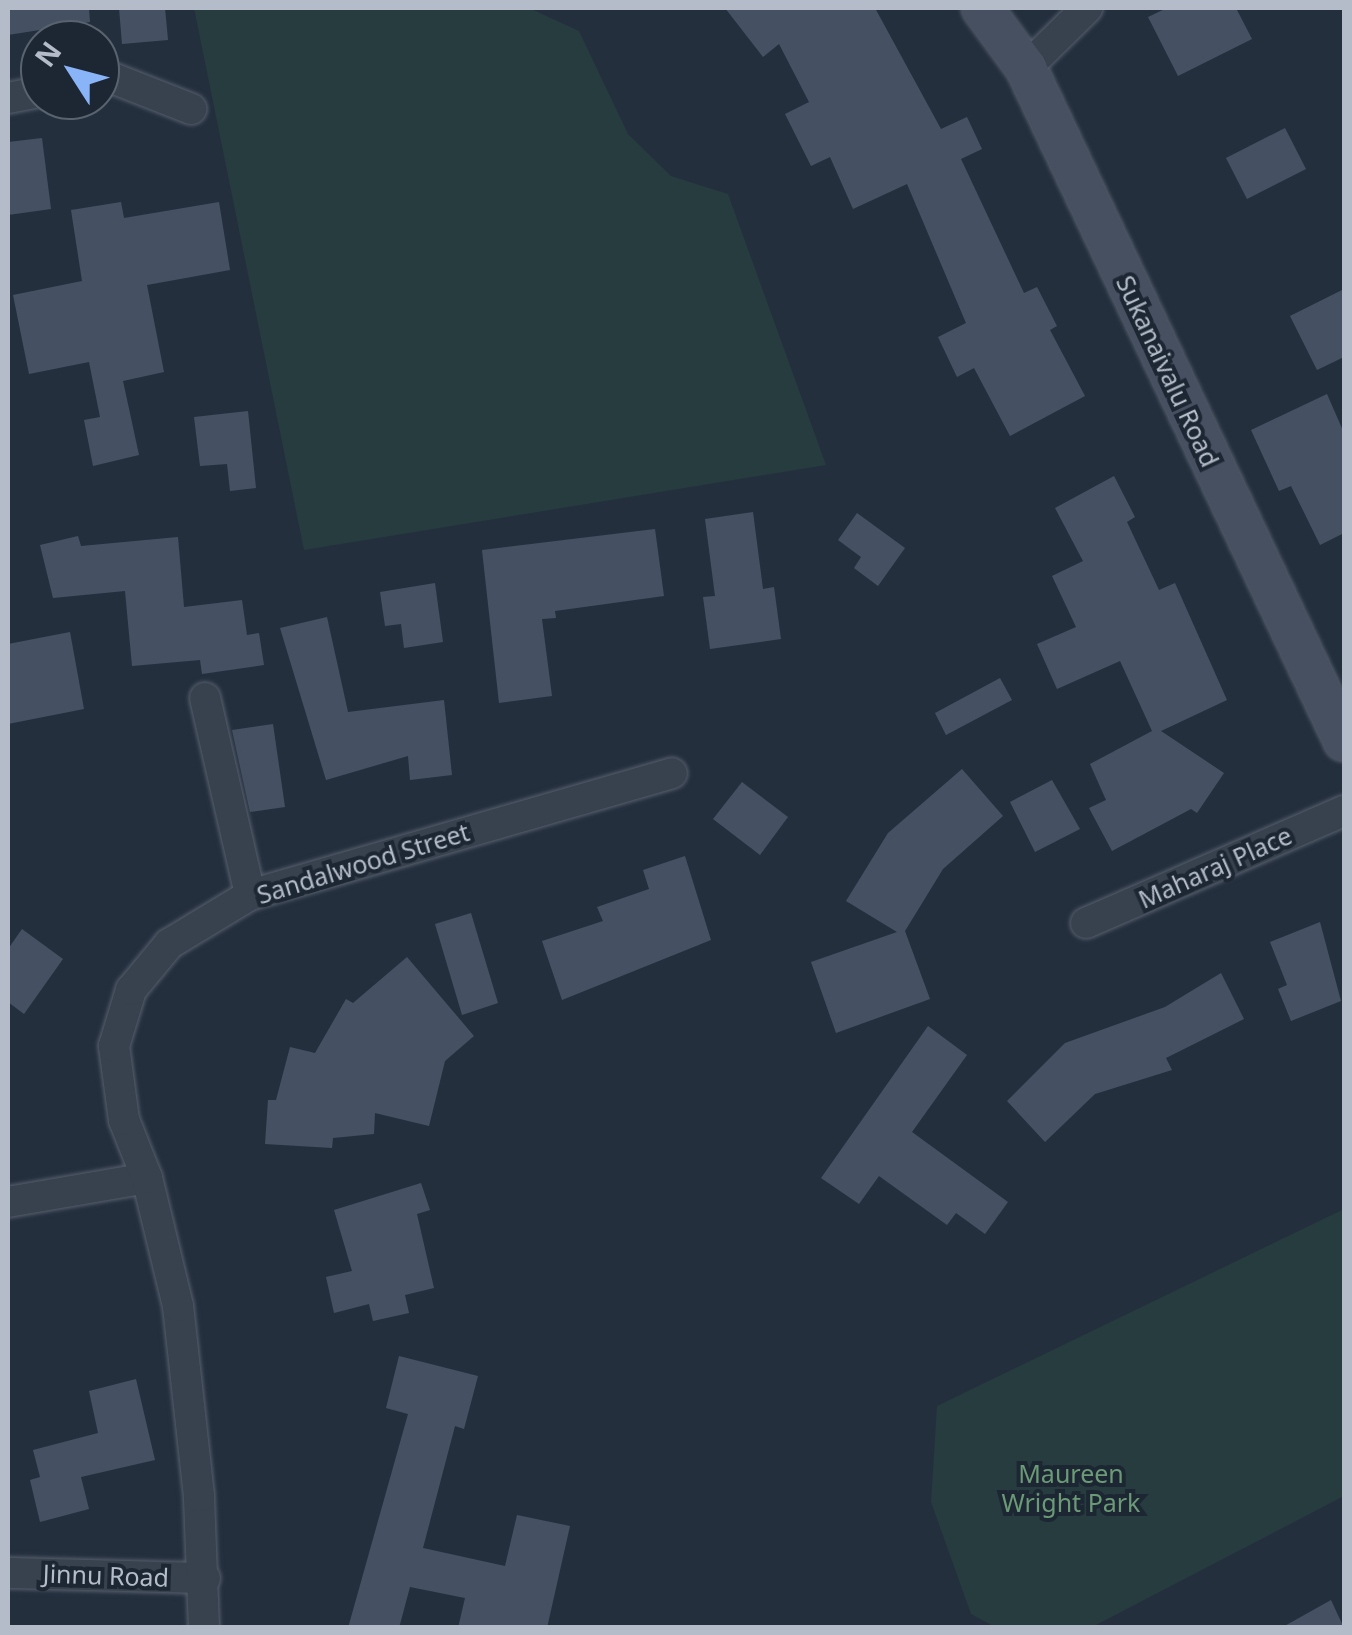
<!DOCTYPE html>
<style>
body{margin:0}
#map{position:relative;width:1352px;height:1635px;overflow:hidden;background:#242f3e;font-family:"Noto Sans",sans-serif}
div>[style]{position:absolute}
.green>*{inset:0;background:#263c3f}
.building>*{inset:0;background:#455162}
.roads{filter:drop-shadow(0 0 2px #565f6c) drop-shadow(0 0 2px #565f6c)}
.minor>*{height:30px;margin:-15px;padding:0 15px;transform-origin:15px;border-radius:15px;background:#38414e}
.secondary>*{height:40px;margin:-20px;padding:0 20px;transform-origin:20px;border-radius:20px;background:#465061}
span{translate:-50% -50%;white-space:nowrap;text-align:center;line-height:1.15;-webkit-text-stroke:8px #1d2633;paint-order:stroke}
.street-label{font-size:25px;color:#b4bcc9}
.park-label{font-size:25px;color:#6b9a76}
.frame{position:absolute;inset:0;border:10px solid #b4bcc9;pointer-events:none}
.north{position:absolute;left:20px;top:20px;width:100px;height:100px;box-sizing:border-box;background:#1d2633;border:2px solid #59626f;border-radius:50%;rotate:306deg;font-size:28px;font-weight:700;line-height:40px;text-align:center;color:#b4bcc9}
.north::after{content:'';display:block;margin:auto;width:35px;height:45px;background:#8ab4f8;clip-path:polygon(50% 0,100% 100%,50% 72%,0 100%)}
</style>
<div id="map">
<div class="green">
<i style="clip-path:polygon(194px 8px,529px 8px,579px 31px,628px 134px,671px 176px,728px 194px,826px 465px,304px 550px)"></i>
<i style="clip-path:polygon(1344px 1209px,1344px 1496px,1092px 1627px,995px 1627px,971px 1614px,931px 1502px,937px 1406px)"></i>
</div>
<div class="building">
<i style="clip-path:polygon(8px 8px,89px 8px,90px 22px,8px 35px)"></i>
<i style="clip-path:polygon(119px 8px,165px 8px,168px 40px,122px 44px)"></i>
<i style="clip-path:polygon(725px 8px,875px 8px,941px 129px,967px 117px,982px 149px,961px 159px,1024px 293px,1037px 287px,1057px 326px,1050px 330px,1085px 396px,1010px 436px,974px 368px,957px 377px,938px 337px,966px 323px,907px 184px,853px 209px,830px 157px,811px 166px,785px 114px,809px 102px,779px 44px,763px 57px)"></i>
<i style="clip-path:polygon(1167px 8px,1236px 8px,1252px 39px,1178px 76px,1148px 17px)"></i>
<i style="clip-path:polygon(1285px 128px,1306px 169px,1247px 199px,1226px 158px)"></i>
<i style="clip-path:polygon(42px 138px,51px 209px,8px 215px,8px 142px)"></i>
<i style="clip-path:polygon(121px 202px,124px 218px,219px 202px,230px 270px,147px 285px,164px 372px,123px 381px,139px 455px,93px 466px,84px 420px,100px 417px,89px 362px,29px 374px,13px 295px,82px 281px,71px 210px)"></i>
<i style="clip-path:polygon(1344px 289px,1344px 357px,1317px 370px,1290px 316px)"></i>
<i style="clip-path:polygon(1327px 394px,1344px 433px,1344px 533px,1320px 545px,1291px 486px,1279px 491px,1251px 430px)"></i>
<i style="clip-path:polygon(248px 411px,256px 488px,230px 491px,227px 464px,200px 466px,194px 417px)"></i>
<i style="clip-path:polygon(1114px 476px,1135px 517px,1127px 522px,1159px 590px,1175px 583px,1227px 700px,1161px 731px,1224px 773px,1197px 813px,1191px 809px,1112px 851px,1089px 808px,1106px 800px,1090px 764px,1152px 731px,1120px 661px,1057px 689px,1037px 644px,1076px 627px,1052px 576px,1083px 561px,1055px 508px)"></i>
<i style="clip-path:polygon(753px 512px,763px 589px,774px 587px,781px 639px,710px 649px,703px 597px,715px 596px,705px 519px)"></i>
<i style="clip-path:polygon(857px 513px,905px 548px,878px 586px,854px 568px,861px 557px,838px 540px)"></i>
<i style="clip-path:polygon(655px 529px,664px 596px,555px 611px,556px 618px,542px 619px,552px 696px,499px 703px,482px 550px)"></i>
<i style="clip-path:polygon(78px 536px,81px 546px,178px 537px,184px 607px,242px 600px,247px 635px,259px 633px,264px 665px,202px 674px,200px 660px,132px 666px,125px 591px,53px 598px,40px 545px)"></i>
<i style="clip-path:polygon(435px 583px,443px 642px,404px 648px,401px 624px,385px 626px,380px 592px)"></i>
<i style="clip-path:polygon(327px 617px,348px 712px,444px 700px,452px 775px,410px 780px,408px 756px,326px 780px,280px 628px)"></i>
<i style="clip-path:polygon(70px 632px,84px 709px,8px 724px,8px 644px)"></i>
<i style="clip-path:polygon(1000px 678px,1012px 700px,946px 735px,935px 713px)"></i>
<i style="clip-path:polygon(273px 724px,285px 807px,250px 812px,232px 730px)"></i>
<i style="clip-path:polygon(962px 769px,1003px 816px,943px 869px,905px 931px,930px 999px,836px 1033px,811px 962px,897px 932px,846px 901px,888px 833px)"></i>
<i style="clip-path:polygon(1052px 780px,1080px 829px,1035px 852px,1010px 802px)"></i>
<i style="clip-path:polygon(742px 782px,788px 817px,760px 855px,713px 819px)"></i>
<i style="clip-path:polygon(685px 856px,711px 940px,562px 1000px,542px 941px,603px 921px,597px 907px,649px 889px,643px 870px)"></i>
<i style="clip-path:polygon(471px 913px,498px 1003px,462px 1015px,435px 924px)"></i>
<i style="clip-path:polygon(1320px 922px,1341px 1001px,1291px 1021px,1278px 989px,1287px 985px,1270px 942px)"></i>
<i style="clip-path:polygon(22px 929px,63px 959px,24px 1014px,8px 1002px,8px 949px)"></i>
<i style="clip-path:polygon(407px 957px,474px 1036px,445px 1061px,429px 1126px,375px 1113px,374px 1134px,333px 1138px,332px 1148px,265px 1144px,268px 1100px,276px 1100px,290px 1047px,315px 1053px,346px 999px,353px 1003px)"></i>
<i style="clip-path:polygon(1221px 973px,1244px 1019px,1166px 1058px,1172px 1070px,1095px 1094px,1045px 1142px,1007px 1101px,1065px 1043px,1165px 1007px)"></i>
<i style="clip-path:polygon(928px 1026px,967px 1055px,912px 1132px,1008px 1202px,985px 1234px,956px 1213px,947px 1225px,879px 1176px,859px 1204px,821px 1178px)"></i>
<i style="clip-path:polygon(421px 1183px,430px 1210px,417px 1214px,434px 1288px,405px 1295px,409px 1313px,373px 1321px,369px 1304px,334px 1313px,326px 1277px,352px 1271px,334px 1210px)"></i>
<i style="clip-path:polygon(399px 1356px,478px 1376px,464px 1429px,455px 1426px,423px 1548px,505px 1566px,517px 1515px,570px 1526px,547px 1628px,458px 1628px,465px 1598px,410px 1587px,399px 1628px,348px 1628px,408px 1414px,386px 1408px)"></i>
<i style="clip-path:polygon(136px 1379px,155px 1460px,81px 1477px,89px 1509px,40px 1522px,30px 1480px,40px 1477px,33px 1450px,98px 1433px,89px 1391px)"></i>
<i style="clip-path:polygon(1331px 1600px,1344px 1628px,1281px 1628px)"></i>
</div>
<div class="roads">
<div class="minor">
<i style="left:1026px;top:68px;width:86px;rotate:-44.5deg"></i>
<i style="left:100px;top:81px;width:15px;rotate:-8deg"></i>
<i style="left:115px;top:79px;width:82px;rotate:21.5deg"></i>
<i style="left:8px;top:98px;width:33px;rotate:-11deg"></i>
<i style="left:205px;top:698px;width:202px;rotate:77.1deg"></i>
<i style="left:1086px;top:923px;width:281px;rotate:-23.5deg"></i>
<i style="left:8px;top:1202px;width:141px;rotate:-9.8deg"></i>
<i style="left:8px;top:1573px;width:197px;rotate:1.5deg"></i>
<i style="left:204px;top:1628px;width:132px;rotate:-92.2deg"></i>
<i style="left:199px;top:1496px;width:191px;rotate:-96.3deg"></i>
<i style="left:178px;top:1306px;width:132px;rotate:-103.6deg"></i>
<i style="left:147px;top:1178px;width:62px;rotate:-111.6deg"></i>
<i style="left:124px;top:1120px;width:75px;rotate:-97.7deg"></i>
<i style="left:114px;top:1046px;width:59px;rotate:-73.1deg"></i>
<i style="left:131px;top:990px;width:60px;rotate:-50.4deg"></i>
<i style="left:169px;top:944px;width:95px;rotate:-31.2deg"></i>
<i style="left:250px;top:895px;width:439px;rotate:-16.1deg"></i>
</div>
<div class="secondary">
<i style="left:982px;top:8px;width:74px;rotate:53.7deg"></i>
<i style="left:1026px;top:68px;width:744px;rotate:64.71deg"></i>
</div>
</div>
<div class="street-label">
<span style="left:1168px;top:371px;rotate:65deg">Sukanaivalu Road</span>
<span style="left:363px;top:863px;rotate:-17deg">Sandalwood Street</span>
<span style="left:1215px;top:867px;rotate:-24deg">Maharaj Place</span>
<span style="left:106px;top:1575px;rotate:2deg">Jinnu Road</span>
</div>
<div class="park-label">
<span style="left:1071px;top:1488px">Maureen<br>Wright Park</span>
</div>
<div class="frame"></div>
<div class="north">N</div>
</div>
